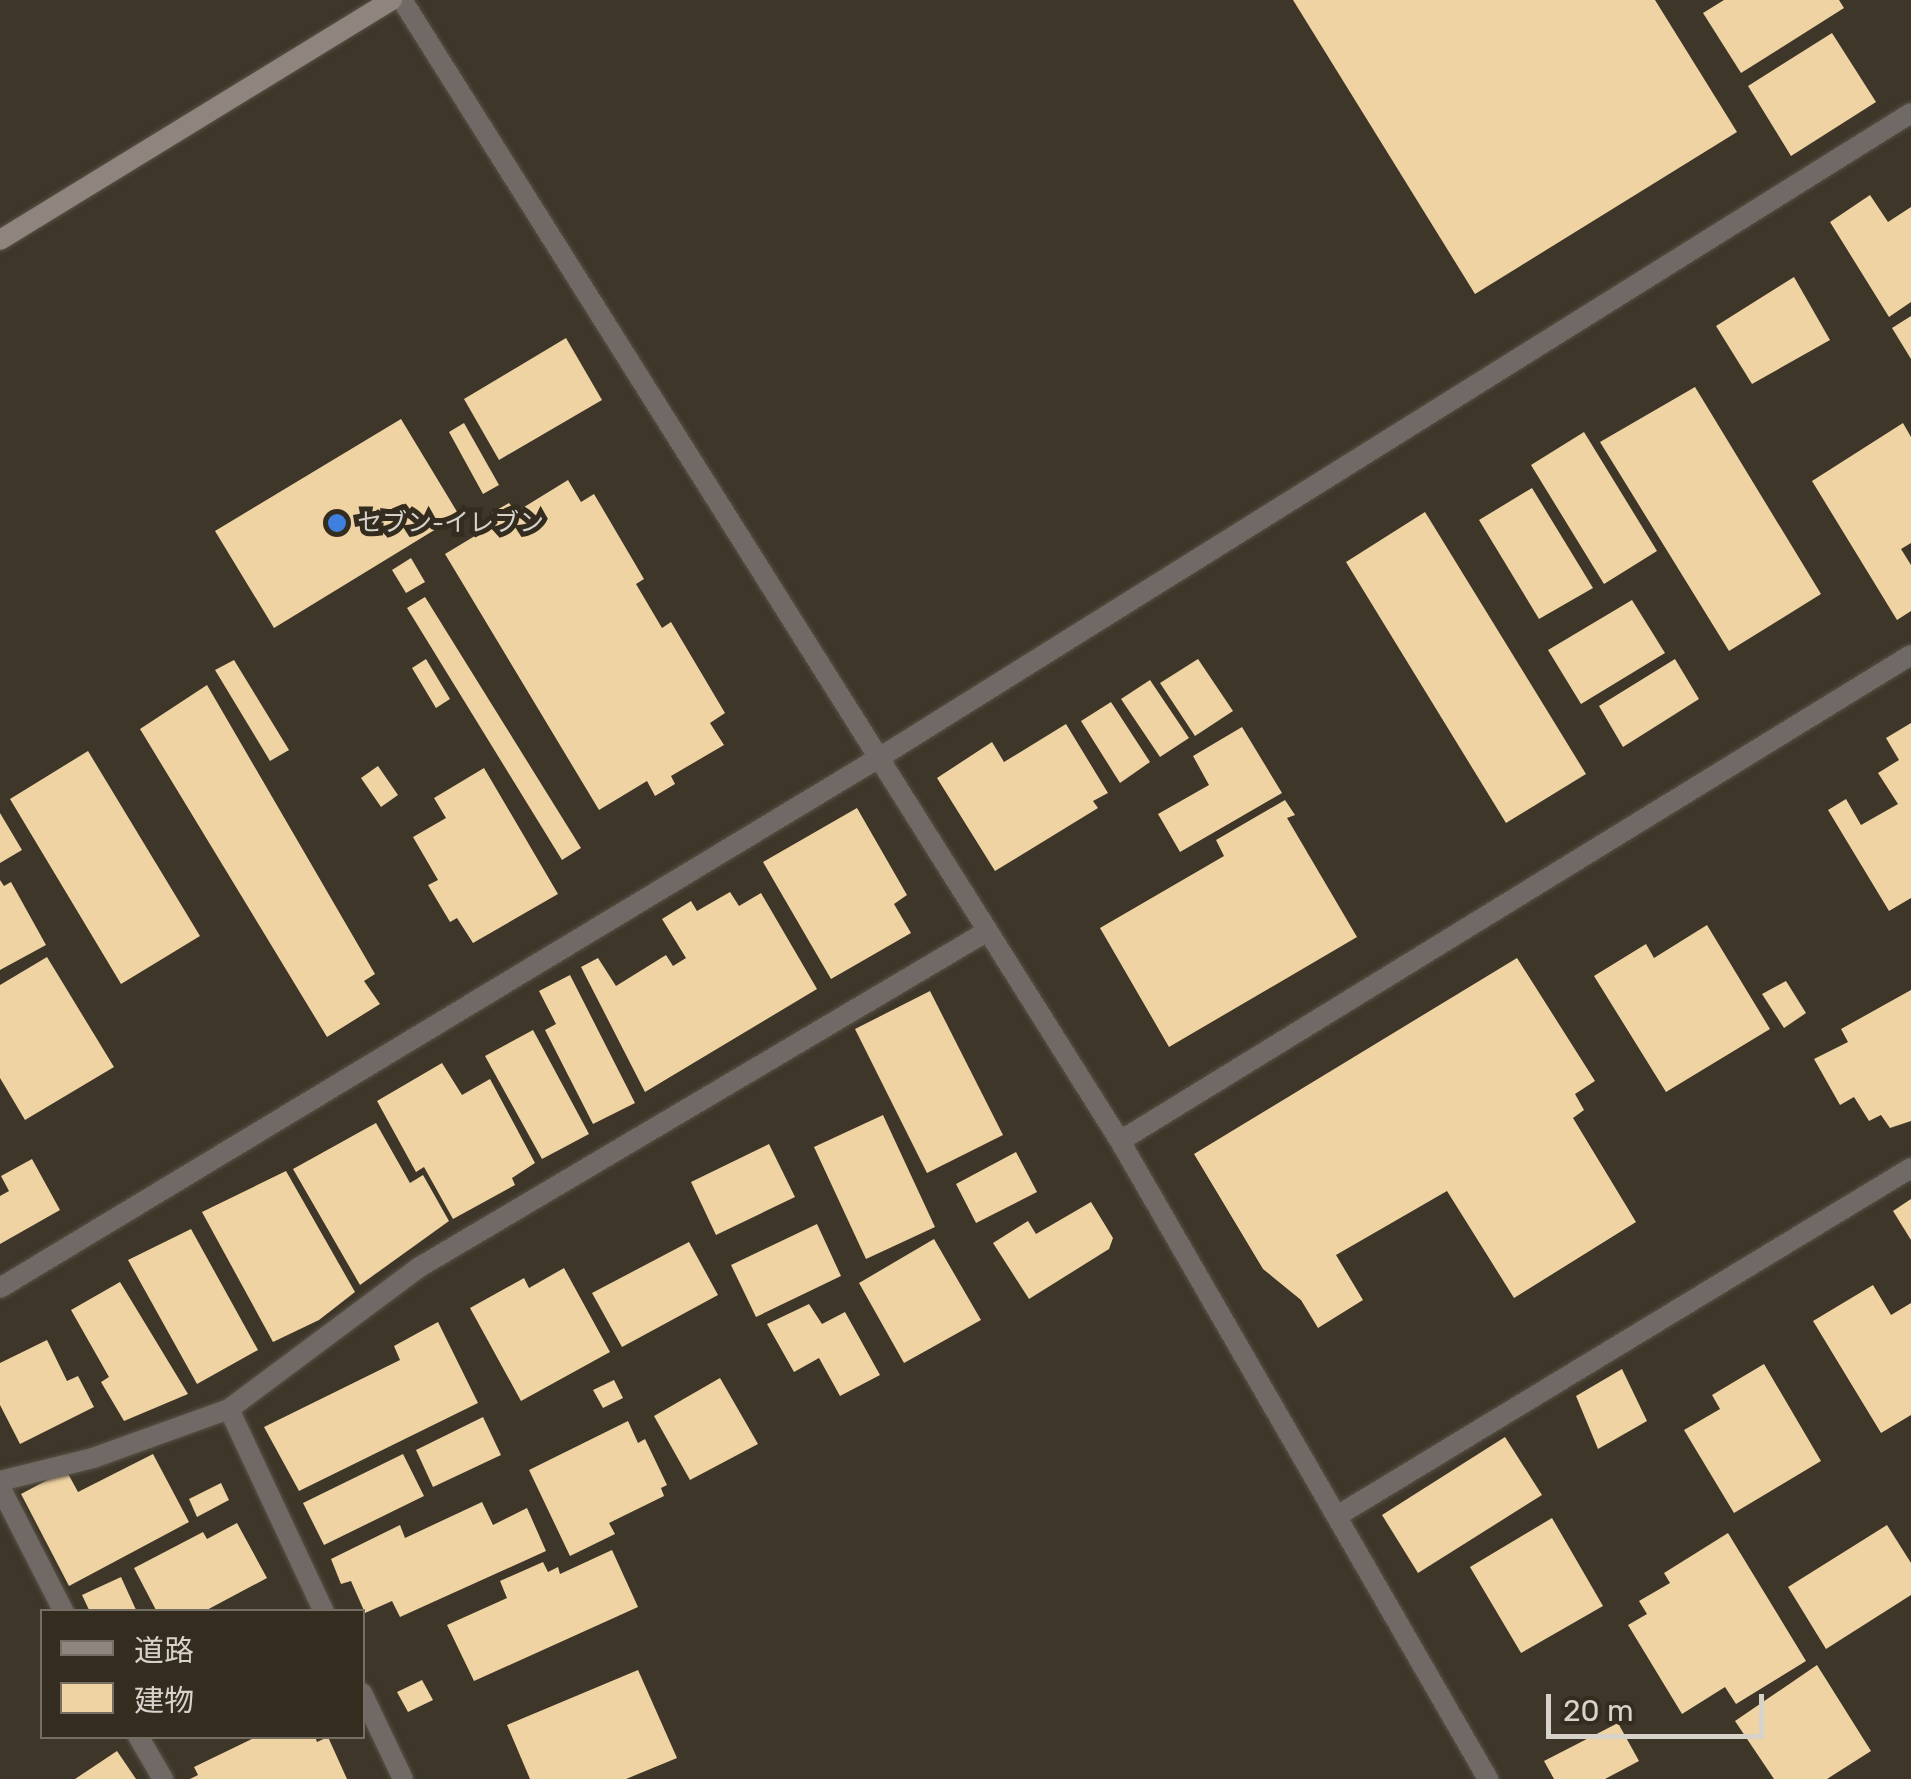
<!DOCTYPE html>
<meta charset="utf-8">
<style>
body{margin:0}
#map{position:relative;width:1911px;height:1779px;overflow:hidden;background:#3d3629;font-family:Rubik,"Noto Sans JP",sans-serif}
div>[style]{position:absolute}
.building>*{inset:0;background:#f0d3a2}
.roads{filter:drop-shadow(0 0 2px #595246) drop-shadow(0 0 2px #595246)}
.street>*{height:20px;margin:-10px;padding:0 10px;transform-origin:10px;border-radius:10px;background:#706965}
.secondary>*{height:20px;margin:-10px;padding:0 10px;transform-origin:10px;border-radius:10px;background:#8f857e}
.dots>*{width:28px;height:28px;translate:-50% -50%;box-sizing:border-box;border:5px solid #332c1f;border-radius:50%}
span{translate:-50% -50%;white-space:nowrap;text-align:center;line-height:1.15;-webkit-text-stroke:10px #332c1f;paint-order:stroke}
.poi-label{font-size:25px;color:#d7d2ca}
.left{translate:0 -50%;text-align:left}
.legend{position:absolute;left:40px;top:1609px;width:325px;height:130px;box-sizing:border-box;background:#332c1f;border:2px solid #756e63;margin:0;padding:12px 18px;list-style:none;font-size:30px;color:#d7d2ca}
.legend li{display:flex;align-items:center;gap:20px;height:50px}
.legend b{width:50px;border:2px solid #756e63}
.scale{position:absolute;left:1546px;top:1694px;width:218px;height:45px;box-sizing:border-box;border:5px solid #d7d2ca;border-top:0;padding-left:12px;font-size:30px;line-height:35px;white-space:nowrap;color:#d7d2ca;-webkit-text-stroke:8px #332c1f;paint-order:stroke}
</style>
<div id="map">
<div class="building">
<i style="clip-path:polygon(1293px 0,1655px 0,1737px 132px,1475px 294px)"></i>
<i style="clip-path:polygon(1724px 0,1839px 0,1844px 8px,1741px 73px,1703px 13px)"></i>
<i style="clip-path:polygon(1832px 33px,1876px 102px,1791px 156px,1748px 86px)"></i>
<i style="clip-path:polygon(1870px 195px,1888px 222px,1911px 207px,1911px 302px,1889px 317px,1830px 222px)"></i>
<i style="clip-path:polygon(1794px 277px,1830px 340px,1752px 384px,1716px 326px)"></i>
<i style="clip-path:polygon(1911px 316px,1911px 359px,1892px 328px)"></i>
<i style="clip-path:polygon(566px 338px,602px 400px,499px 460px,464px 399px)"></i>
<i style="clip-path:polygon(1695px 387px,1821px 594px,1729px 651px,1600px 442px)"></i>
<i style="clip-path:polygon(401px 419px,459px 515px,274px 628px,215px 531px)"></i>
<i style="clip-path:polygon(464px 423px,499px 485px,483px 494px,449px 432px)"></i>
<i style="clip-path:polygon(1903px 423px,1911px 437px,1911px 543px,1901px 549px,1911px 565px,1911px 611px,1897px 620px,1812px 481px)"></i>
<i style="clip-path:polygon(1584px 432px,1657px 551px,1604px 584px,1531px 465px)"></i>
<i style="clip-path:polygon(568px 480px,581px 502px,594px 494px,644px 579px,636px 584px,662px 628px,671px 622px,725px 713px,710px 723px,724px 745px,671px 776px,675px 784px,655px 796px,647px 781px,599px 810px,445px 554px,493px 525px,488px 515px,509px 503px,516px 512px)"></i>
<i style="clip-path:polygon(1532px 488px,1593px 588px,1539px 619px,1479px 520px)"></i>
<i style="clip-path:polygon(1425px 512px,1586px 774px,1506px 823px,1346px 562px)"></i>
<i style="clip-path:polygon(411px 558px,425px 582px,406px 593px,392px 570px)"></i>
<i style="clip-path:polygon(425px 597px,581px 848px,562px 860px,407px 608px)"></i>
<i style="clip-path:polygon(1632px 600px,1665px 653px,1581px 704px,1548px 650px)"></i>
<i style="clip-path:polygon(426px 659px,450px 699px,436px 708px,412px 668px)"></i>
<i style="clip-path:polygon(1198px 659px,1233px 711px,1195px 736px,1160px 683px)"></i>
<i style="clip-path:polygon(1675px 659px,1699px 699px,1623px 747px,1599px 706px)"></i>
<i style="clip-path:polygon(234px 660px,289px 750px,270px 761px,215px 670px)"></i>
<i style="clip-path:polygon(1150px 680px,1189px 738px,1160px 757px,1121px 699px)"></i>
<i style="clip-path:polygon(207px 685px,375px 974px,364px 981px,380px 1004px,327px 1037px,140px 729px)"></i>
<i style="clip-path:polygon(1111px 702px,1150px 762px,1120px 783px,1081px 721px)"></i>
<i style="clip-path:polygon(1911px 723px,1911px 898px,1889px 911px,1828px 810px,1846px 799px,1861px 825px,1898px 804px,1878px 773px,1899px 760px,1886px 738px)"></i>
<i style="clip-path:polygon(1066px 724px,1108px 793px,1093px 801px,1098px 808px,995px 871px,937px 778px,992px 742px,1004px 762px)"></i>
<i style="clip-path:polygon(1242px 727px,1282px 793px,1180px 852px,1158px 814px,1209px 785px,1193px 756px)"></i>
<i style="clip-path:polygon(88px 751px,200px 936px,121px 984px,10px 799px)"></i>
<i style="clip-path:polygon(378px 766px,398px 795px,381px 807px,361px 778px)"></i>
<i style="clip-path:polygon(484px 768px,558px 894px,473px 943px,457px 918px,450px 922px,428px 885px,438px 880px,413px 837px,446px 818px,434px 798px)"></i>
<i style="clip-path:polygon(1285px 800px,1295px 815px,1287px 818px,1357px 937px,1169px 1047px,1100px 928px,1224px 856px,1216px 840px)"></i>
<i style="clip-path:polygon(857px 808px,907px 895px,894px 904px,911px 933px,831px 979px,763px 862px)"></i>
<i style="clip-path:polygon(0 813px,22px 850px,0 863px)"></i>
<i style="clip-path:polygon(0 880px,4px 886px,11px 882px,46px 945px,0 970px)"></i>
<i style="clip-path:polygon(730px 892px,739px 906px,761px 893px,817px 989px,645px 1092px,581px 967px,598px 958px,616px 986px,666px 955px,673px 966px,686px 958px,662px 919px,691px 901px,697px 911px)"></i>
<i style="clip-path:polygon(1707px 925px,1770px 1029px,1666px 1092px,1594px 976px,1646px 944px,1654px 958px)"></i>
<i style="clip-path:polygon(47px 957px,114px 1067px,25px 1120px,0 1078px,0 985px)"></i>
<i style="clip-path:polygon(1517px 958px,1595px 1081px,1575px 1094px,1584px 1110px,1573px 1118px,1636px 1222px,1514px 1298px,1447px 1191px,1336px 1255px,1363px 1300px,1318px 1328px,1301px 1300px,1263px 1269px,1194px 1154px)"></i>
<i style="clip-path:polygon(570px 975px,635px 1103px,593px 1124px,545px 1030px,556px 1024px,539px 991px)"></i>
<i style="clip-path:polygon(1786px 981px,1806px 1013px,1784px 1028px,1762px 994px)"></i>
<i style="clip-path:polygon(1911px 990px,1911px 1121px,1890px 1128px,1881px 1115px,1869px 1121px,1854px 1097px,1840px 1105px,1814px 1059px,1848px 1042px,1841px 1029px)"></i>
<i style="clip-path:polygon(930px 991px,1003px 1135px,927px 1173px,855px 1029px)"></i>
<i style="clip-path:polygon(533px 1030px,589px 1134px,542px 1159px,485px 1056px)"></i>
<i style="clip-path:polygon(442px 1063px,462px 1095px,490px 1079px,535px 1163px,512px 1178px,515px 1185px,453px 1219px,424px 1167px,416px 1172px,377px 1101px)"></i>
<i style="clip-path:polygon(883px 1115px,935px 1227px,866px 1259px,814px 1147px)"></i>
<i style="clip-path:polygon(376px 1123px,410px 1183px,423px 1175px,449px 1221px,360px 1285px,293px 1169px)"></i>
<i style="clip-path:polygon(769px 1144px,795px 1197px,716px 1235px,691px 1182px)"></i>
<i style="clip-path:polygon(1016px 1152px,1037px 1192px,976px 1223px,956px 1184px)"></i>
<i style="clip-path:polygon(32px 1159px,60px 1210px,0 1244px,0 1196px,9px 1191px,1px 1176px)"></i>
<i style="clip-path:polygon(286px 1171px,355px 1292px,319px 1320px,273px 1342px,202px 1212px)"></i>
<i style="clip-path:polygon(1911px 1199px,1911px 1240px,1893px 1211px)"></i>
<i style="clip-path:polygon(1091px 1202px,1113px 1238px,1109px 1249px,1029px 1299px,993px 1243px,1028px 1221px,1036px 1234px)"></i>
<i style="clip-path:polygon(817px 1224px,841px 1276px,756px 1317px,731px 1265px)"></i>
<i style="clip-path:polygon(191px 1229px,258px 1350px,197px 1384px,128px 1260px)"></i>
<i style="clip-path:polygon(934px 1239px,981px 1320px,904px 1363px,859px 1283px)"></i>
<i style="clip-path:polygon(689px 1242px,718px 1295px,622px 1347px,592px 1293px)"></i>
<i style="clip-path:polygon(564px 1268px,610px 1352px,521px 1401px,470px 1308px,524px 1278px,529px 1288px)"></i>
<i style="clip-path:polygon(120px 1282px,188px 1394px,124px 1421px,101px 1382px,109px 1377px,71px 1310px)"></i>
<i style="clip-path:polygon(1873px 1285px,1891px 1315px,1911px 1303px,1911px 1415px,1881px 1433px,1813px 1321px)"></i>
<i style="clip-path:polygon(809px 1304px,822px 1324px,845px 1312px,880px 1375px,840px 1396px,819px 1358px,794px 1372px,767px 1324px)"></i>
<i style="clip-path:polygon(438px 1322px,478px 1403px,299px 1491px,264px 1427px,400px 1360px,394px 1346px)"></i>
<i style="clip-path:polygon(47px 1340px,67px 1381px,78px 1376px,94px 1407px,20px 1444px,0 1405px,0 1363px)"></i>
<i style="clip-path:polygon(1764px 1364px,1821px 1461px,1734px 1513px,1684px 1430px,1720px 1409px,1712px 1395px)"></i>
<i style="clip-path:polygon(1622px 1369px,1647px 1421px,1598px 1449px,1576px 1396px)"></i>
<i style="clip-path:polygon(720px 1378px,758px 1444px,690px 1480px,654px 1416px)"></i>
<i style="clip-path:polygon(614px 1380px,623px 1398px,603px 1408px,593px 1390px)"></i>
<i style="clip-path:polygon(483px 1417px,501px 1455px,433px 1487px,416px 1450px)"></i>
<i style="clip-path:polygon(628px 1421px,638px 1443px,645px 1439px,667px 1485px,661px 1488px,664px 1496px,609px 1523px,615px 1534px,570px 1556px,529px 1470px)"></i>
<i style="clip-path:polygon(1505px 1437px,1542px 1495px,1418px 1573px,1382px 1515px)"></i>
<i style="clip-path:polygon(153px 1454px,189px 1522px,69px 1586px,21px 1494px,66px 1470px,78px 1492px)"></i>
<i style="clip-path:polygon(403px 1454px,424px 1496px,324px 1545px,303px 1503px)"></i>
<i style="clip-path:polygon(221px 1483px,229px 1500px,197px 1517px,189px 1499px)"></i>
<i style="clip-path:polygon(482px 1502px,493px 1525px,527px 1508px,546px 1551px,400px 1617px,392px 1601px,365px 1613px,351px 1581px,341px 1584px,331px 1559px,400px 1525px,405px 1538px)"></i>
<i style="clip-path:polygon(1552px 1518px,1603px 1606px,1521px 1653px,1470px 1567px)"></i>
<i style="clip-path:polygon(237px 1523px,267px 1578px,203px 1612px,157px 1612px,134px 1568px,203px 1532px,207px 1539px)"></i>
<i style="clip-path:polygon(1887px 1525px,1911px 1563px,1911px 1595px,1826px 1649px,1788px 1587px)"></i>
<i style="clip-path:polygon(1728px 1533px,1806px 1661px,1736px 1704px,1725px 1687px,1682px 1714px,1628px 1625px,1647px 1614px,1639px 1601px,1670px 1583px,1664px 1573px)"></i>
<i style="clip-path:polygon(612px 1550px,638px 1607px,474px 1681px,447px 1625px,507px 1598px,500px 1581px,543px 1562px,548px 1572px,558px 1567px,560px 1574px)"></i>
<i style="clip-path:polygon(121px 1577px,137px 1612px,90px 1612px,82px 1595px)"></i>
<i style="clip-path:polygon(1817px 1665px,1871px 1751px,1827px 1779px,1774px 1779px,1735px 1721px)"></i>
<i style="clip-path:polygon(638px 1670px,677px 1758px,626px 1779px,530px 1779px,507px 1725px)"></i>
<i style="clip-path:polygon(422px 1680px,433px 1700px,408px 1712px,397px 1692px)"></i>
<i style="clip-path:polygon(1618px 1723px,1639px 1761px,1605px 1779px,1554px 1779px,1544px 1761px)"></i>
<i style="clip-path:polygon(258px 1736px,315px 1736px,317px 1742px,328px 1737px,347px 1779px,190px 1779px,198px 1775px,194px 1767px)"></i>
<i style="clip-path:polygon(117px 1751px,136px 1779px,75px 1779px)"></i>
</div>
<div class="roads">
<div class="street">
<i style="left:402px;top:0;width:1348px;rotate:57.82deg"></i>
<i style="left:1120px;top:1141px;width:737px;rotate:60.02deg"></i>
<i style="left:1120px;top:1141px;width:928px;rotate:-31.57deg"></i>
<i style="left:0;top:1288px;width:1030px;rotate:-31.1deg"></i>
<i style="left:882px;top:756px;width:1213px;rotate:-32deg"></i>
<i style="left:229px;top:1409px;width:224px;rotate:64.9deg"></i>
<i style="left:0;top:1481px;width:96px;rotate:-13.9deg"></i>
<i style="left:93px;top:1458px;width:145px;rotate:-19.8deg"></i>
<i style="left:229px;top:1409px;width:236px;rotate:-36.7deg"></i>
<i style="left:418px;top:1268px;width:660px;rotate:-30.61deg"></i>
<i style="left:0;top:1487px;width:140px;rotate:62.9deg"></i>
<i style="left:1337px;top:1516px;width:671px;rotate:-31.23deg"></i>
<i style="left:362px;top:1693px;width:95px;rotate:64.5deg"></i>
<i style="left:138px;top:1736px;width:50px;rotate:59.8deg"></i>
</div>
<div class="secondary">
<i style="left:0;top:240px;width:460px;rotate:-31.5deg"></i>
</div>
</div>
<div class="dots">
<i style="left:337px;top:523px;background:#3f7fe0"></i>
</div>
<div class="poi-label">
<span class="left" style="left:357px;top:523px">セブン-イレブン</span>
</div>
<ul class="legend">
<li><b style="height:12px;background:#8f857e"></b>道路</li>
<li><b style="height:28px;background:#f0d3a2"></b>建物</li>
</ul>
<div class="scale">20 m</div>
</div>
